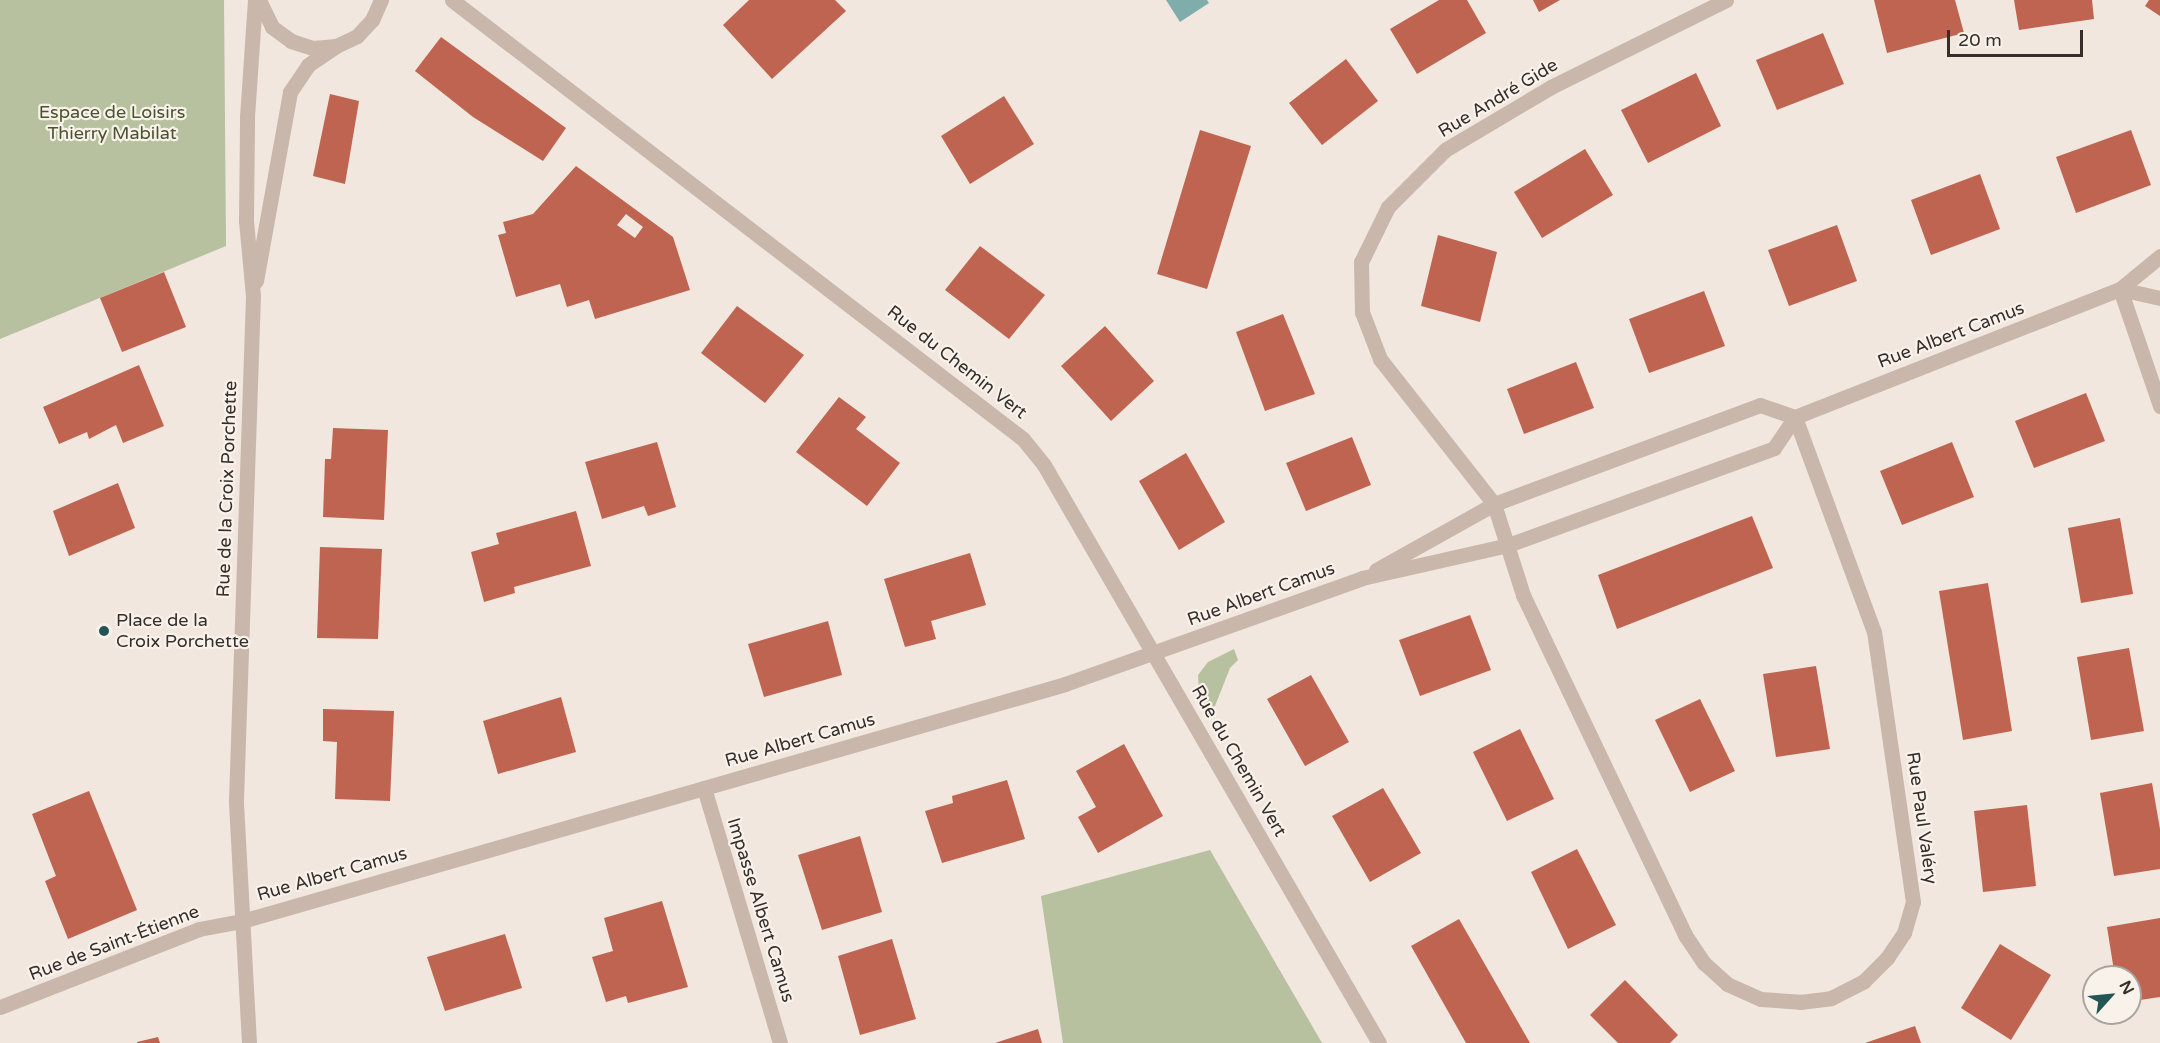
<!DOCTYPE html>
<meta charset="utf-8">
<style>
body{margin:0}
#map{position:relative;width:2160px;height:1043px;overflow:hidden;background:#f1e7df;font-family:"Varela Round",sans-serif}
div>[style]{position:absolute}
.green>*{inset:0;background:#b7c09f}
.water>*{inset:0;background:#7fadac}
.building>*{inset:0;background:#be6450}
.minor>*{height:15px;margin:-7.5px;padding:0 7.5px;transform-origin:7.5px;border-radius:7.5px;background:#c9b7ab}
.dots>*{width:16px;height:16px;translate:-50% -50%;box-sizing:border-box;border:3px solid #f9f2eb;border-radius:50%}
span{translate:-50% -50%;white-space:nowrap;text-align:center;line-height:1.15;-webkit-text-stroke:4.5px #f9f2eb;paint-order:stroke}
.street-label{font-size:18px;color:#372d2a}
.park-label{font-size:18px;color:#49542f}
.poi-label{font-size:18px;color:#372d2a}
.left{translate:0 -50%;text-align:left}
.north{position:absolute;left:2082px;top:965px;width:60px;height:60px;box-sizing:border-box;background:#f9f2eb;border:2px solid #aba39e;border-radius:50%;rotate:63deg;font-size:16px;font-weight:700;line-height:24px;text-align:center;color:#372d2a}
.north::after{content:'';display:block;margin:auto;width:21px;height:27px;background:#225656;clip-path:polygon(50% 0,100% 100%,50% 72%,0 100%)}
.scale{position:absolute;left:1947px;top:30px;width:136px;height:27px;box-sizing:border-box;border:3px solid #372d2a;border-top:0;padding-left:8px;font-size:18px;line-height:21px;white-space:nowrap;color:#372d2a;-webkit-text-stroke:4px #f9f2eb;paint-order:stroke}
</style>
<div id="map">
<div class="green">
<i style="clip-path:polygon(0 0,224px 0,226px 246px,0 339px)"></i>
<i style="clip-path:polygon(1234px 649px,1238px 660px,1230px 668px,1215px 706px,1207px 711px,1199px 693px,1198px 675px,1208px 662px)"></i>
<i style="clip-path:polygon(1210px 850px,1322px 1043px,1063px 1043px,1041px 896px)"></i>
</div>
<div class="water">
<i style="clip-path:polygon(1166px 0,1207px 0,1209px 3px,1180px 22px)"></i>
</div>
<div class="building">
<i style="clip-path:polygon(749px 0,835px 0,846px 11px,772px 79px,723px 25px)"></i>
<i style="clip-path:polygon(1439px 0,1467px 0,1486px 33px,1417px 74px,1390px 29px)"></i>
<i style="clip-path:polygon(1533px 0,1560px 0,1539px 12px)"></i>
<i style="clip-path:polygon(1874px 0,1955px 0,1964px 33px,1887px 53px)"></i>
<i style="clip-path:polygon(2014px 0,2092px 0,2094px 19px,2019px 30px)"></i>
<i style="clip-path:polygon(2149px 0,2160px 0,2160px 16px,2145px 6px)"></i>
<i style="clip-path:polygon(1823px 33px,1844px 84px,1777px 110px,1756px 60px)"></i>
<i style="clip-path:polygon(441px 37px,566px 128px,543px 161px,473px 117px,415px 71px)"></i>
<i style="clip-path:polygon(1346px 59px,1378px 101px,1322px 145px,1289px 103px)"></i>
<i style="clip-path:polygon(1696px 73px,1721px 126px,1648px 163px,1621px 110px)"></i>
<i style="clip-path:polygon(330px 94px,359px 101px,345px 184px,313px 176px)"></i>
<i style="clip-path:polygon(1004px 96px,1034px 144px,970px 184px,941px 136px)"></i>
<i style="clip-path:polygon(1200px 130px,1251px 146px,1207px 289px,1157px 274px)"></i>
<i style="clip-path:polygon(2131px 130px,2151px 185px,2076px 213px,2056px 157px)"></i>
<i style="clip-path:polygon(1585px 149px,1613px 195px,1542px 238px,1514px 192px)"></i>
<i style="clip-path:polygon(evenodd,576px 166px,673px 237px,690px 290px,595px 319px,589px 300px,567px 307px,560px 284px,516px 297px,498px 235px,506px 233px,503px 222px,533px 214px,576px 166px,626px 214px,643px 227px,635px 238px,617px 225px,626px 214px)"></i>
<i style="clip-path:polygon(1980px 174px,2000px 229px,1931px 255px,1911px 200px)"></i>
<i style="clip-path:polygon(1837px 225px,1857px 281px,1789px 306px,1768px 250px)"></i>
<i style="clip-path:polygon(1438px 235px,1497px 252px,1480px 322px,1421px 306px)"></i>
<i style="clip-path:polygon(980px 246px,1045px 295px,1009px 339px,945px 290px)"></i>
<i style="clip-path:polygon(164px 272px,186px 327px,122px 352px,100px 298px)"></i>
<i style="clip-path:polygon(1704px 291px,1725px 346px,1649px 373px,1629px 319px)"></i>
<i style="clip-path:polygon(737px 306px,804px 355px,765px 403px,701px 353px)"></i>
<i style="clip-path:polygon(1283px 314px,1315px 394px,1265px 411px,1236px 332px)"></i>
<i style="clip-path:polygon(1105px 326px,1154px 381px,1111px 421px,1061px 366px)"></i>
<i style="clip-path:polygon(1576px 362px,1594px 408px,1524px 434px,1507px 389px)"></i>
<i style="clip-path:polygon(139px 365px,164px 426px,123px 443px,116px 425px,89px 439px,87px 432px,59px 444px,43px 407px)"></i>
<i style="clip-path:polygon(2086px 393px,2105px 441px,2034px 468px,2015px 421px)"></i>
<i style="clip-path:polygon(839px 397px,866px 417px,856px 429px,900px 463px,867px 506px,796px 452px)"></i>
<i style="clip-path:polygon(333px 428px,388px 430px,384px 520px,323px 517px,325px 459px,331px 459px)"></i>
<i style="clip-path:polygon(1352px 437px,1371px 485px,1306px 511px,1286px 463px)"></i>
<i style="clip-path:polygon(657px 442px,676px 507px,648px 516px,644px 506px,602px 519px,585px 462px)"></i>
<i style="clip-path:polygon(1952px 442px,1974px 497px,1902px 525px,1880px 471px)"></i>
<i style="clip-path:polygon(1186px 453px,1225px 522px,1179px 550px,1139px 481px)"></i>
<i style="clip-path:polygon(118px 483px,135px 528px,69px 556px,53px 511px)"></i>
<i style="clip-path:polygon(576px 511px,591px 566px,514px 587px,515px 593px,484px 602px,471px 552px,499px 544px,496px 533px)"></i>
<i style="clip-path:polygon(1752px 516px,1773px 568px,1617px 629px,1598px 575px)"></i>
<i style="clip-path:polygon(2120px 518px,2133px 594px,2081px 603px,2068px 528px)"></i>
<i style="clip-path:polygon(320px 547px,382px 549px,378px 639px,317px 638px)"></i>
<i style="clip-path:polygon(970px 553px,986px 605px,931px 621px,936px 639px,905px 647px,884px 579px)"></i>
<i style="clip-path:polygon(1988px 583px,2012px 731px,1963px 740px,1939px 591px)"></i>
<i style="clip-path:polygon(1470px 615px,1491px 670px,1420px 696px,1399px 640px)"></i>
<i style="clip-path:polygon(828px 621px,842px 675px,764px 697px,748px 644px)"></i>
<i style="clip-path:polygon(2129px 648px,2144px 731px,2091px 740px,2077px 657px)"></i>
<i style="clip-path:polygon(1816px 666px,1830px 749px,1776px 757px,1763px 674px)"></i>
<i style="clip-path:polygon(1311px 675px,1349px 742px,1305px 766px,1267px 699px)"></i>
<i style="clip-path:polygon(561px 697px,576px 752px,498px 774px,483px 721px)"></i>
<i style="clip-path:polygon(1700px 699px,1735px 771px,1690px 792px,1655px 720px)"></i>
<i style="clip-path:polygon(323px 709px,394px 711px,390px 801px,335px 799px,337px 742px,323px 741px)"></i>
<i style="clip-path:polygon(1520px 729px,1554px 799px,1507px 821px,1473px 752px)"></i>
<i style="clip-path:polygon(1124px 744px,1163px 816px,1098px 853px,1078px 817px,1096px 807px,1076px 771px)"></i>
<i style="clip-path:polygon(1007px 780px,1025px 839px,942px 863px,925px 811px,953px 803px,952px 796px)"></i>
<i style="clip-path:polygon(2152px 783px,2160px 829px,2160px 869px,2114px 876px,2100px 793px)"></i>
<i style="clip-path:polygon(1383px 788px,1421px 853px,1370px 882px,1332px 816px)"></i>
<i style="clip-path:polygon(89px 791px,137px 910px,68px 939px,45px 881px,56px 876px,32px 814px)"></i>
<i style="clip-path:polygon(2027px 805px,2036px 886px,1983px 892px,1974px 811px)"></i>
<i style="clip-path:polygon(860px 836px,882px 912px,822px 930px,798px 855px)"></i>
<i style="clip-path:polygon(1577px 849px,1616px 925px,1568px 949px,1531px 872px)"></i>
<i style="clip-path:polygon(662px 901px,688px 987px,628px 1003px,626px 996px,606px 1002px,592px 957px,613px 951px,604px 918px)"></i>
<i style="clip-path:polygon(2160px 918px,2160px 997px,2140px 1000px,2138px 982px,2130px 983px,2130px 977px,2115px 977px,2107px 927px)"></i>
<i style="clip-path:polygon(1459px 919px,1530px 1043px,1466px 1043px,1411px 946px)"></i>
<i style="clip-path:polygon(505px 934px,522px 988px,445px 1011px,427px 957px)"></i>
<i style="clip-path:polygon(892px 939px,916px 1019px,860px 1035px,838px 956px)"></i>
<i style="clip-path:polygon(2000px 944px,2051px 975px,2011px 1040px,1961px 1008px)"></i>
<i style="clip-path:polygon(1625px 980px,1678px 1035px,1670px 1043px,1618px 1043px,1590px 1015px)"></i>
<i style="clip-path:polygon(1915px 1026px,1921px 1043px,1865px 1043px)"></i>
<i style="clip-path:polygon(1038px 1029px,1042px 1043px,995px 1043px)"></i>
<i style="clip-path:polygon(158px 1037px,160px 1043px,137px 1043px,137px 1042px)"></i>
</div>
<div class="minor">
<i style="left:259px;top:0;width:30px;rotate:64deg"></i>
<i style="left:272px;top:27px;width:24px;rotate:36deg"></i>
<i style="left:291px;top:41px;width:23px;rotate:18deg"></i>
<i style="left:313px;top:48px;width:23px;rotate:-5deg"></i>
<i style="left:336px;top:46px;width:23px;rotate:-25deg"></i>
<i style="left:357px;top:36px;width:22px;rotate:-47deg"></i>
<i style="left:372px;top:20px;width:22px;rotate:-66deg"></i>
<i style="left:452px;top:0;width:720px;rotate:37.55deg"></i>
<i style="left:1023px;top:439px;width:33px;rotate:51deg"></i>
<i style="left:1044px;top:465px;width:668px;rotate:59.9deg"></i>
<i style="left:1726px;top:0;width:195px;rotate:153.6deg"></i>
<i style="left:1551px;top:87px;width:123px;rotate:149.3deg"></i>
<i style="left:1445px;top:150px;width:81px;rotate:135deg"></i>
<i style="left:1388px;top:207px;width:61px;rotate:116.1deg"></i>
<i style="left:1361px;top:262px;width:50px;rotate:88.9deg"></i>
<i style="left:1362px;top:312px;width:50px;rotate:69deg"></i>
<i style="left:1380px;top:359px;width:184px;rotate:51.8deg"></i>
<i style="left:1494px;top:504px;width:96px;rotate:72.3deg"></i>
<i style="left:1523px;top:595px;width:377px;rotate:64.5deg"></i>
<i style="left:1685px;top:935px;width:34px;rotate:56deg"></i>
<i style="left:1704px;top:963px;width:31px;rotate:42deg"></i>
<i style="left:1727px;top:984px;width:37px;rotate:24deg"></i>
<i style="left:1761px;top:999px;width:39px;rotate:4deg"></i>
<i style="left:1800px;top:1002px;width:31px;rotate:-7deg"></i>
<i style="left:1831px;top:998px;width:37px;rotate:-27deg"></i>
<i style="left:1864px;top:981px;width:33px;rotate:-45deg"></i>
<i style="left:1887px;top:958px;width:30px;rotate:-56deg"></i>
<i style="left:1904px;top:933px;width:32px;rotate:-74deg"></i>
<i style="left:1913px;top:902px;width:273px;rotate:-98.2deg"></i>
<i style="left:1874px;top:632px;width:229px;rotate:-110.2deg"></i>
<i style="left:256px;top:281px;width:192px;rotate:-79.8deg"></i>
<i style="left:290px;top:92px;width:32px;rotate:-56deg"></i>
<i style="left:308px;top:65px;width:34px;rotate:-34deg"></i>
<i style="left:2120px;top:289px;width:124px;rotate:71.1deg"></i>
<i style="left:2120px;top:289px;width:41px;rotate:12.7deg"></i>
<i style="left:1376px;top:570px;width:135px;rotate:-29.2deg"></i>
<i style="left:1494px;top:504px;width:284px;rotate:-20.4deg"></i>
<i style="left:1760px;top:405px;width:37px;rotate:19deg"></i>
<i style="left:704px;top:788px;width:266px;rotate:73.4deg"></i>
<i style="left:0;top:1007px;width:214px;rotate:-21.4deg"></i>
<i style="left:199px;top:929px;width:44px;rotate:-10.5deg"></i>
<i style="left:242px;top:921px;width:856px;rotate:-16.06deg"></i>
<i style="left:1065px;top:684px;width:315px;rotate:-19.6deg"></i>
<i style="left:1362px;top:578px;width:150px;rotate:-12.7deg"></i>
<i style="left:1508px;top:545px;width:283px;rotate:-20deg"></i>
<i style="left:1774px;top:448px;width:37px;rotate:-56deg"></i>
<i style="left:1795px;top:417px;width:349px;rotate:-21.5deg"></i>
<i style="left:2120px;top:289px;width:52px;rotate:-39.5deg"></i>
<i style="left:249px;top:1043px;width:243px;rotate:-93.1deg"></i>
<i style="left:236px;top:800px;width:504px;rotate:-88.07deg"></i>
<i style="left:253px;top:296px;width:75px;rotate:-95.3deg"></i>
<i style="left:246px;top:221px;width:104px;rotate:-89.4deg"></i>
<i style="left:247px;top:117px;width:117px;rotate:-86.1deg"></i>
</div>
<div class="dots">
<i style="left:104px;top:631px;background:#225656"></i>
</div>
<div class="street-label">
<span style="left:1498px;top:98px;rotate:-31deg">Rue André Gide</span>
<span style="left:1951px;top:335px;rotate:-21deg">Rue Albert Camus</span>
<span style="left:957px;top:362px;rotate:38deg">Rue du Chemin Vert</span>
<span style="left:227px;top:489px;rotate:-88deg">Rue de la Croix Porchette</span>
<span style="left:1261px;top:594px;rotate:-20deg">Rue Albert Camus</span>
<span style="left:800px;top:740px;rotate:-16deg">Rue Albert Camus</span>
<span style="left:1239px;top:761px;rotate:60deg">Rue du Chemin Vert</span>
<span style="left:1922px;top:818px;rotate:82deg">Rue Paul Valéry</span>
<span style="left:332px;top:874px;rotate:-16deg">Rue Albert Camus</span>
<span style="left:761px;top:910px;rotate:73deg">Impasse Albert Camus</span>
<span style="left:114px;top:943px;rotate:-21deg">Rue de Saint-Étienne</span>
</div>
<div class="park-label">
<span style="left:112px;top:123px">Espace de Loisirs<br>Thierry Mabilat</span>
</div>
<div class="poi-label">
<span class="left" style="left:116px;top:631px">Place de la<br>Croix Porchette</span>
</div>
<div class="north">N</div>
<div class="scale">20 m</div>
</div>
